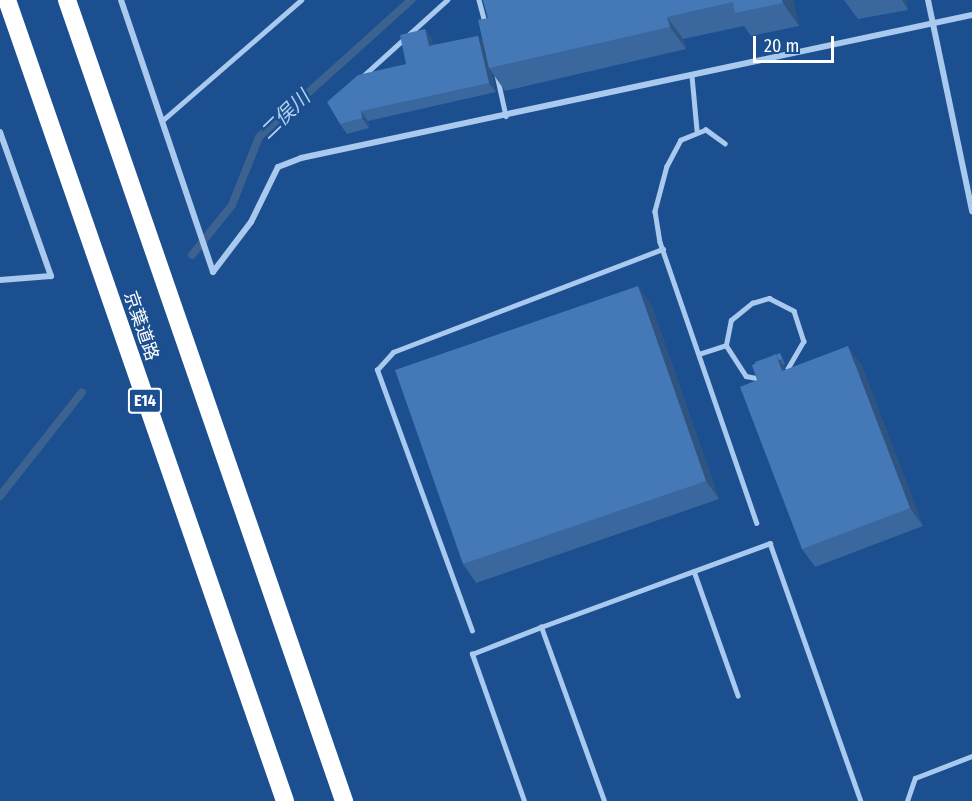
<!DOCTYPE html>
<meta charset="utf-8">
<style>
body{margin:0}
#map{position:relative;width:972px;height:801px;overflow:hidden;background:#1b4f8f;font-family:"Fira Sans Condensed","Noto Sans JP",sans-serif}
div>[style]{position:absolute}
.stream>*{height:8px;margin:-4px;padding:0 4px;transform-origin:4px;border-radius:4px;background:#3c6290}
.service>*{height:4.5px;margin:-2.25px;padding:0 2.25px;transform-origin:2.25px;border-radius:2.25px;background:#a9c9ee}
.minor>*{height:6px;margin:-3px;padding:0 3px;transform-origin:3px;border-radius:3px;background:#a9c9ee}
.motorway>*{height:18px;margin:-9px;padding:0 9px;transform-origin:9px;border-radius:9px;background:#fff}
.wall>*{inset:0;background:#3a679d}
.shaded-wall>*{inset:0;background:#305480}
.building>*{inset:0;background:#4478b7}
span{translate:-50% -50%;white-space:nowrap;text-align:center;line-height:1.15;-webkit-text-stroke:5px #1b4f8f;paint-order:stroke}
.shield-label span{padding:2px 4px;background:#1b4f8f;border:2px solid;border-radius:4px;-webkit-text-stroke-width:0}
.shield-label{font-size:16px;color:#fff;font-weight:700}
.street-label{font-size:18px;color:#fff}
.water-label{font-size:20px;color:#b5d3f5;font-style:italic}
.scale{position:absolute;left:753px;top:36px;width:81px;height:27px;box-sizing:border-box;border:3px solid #fff;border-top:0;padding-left:8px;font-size:18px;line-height:21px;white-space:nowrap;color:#fff;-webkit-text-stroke:4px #1b4f8f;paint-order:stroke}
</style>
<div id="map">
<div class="stream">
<i style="left:192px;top:255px;width:64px;rotate:-51.3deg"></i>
<i style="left:232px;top:205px;width:73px;rotate:-68.3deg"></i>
<i style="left:259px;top:137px;width:205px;rotate:-42deg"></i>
<i style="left:0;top:496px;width:132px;rotate:-51.7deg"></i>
</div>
<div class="service">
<i style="left:479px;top:0;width:24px;rotate:75deg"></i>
<i style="left:497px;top:75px;width:42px;rotate:77.6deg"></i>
<i style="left:692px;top:76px;width:54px;rotate:84.7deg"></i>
<i style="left:362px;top:77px;width:115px;rotate:-42.2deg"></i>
<i style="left:163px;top:120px;width:183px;rotate:-41deg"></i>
<i style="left:725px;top:144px;width:24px;rotate:-144deg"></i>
<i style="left:706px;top:130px;width:27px;rotate:158deg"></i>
<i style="left:681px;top:140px;width:30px;rotate:118deg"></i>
<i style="left:667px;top:166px;width:47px;rotate:104.9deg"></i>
<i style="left:655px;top:211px;width:31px;rotate:81deg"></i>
<i style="left:660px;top:242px;width:297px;rotate:71deg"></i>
<i style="left:726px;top:345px;width:37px;rotate:57deg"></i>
<i style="left:746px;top:376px;width:16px;rotate:11deg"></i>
<i style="left:699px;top:354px;width:28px;rotate:-18deg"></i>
<i style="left:726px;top:345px;width:25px;rotate:-79deg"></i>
<i style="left:731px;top:320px;width:27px;rotate:-39deg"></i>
<i style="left:752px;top:303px;width:18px;rotate:-16deg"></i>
<i style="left:769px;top:298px;width:28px;rotate:27deg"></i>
<i style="left:794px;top:311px;width:32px;rotate:72deg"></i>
<i style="left:804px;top:341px;width:34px;rotate:120deg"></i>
<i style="left:694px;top:571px;width:132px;rotate:70.5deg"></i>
<i style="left:472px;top:631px;width:278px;rotate:-110deg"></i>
<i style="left:377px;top:370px;width:24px;rotate:-48deg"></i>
<i style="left:393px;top:352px;width:289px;rotate:-20.9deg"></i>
<i style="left:524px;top:801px;width:156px;rotate:-109.5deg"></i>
<i style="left:472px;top:654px;width:74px;rotate:-21.4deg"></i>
<i style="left:604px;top:801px;width:185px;rotate:-109.9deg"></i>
<i style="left:541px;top:627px;width:244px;rotate:-20.1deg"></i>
<i style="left:770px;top:543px;width:274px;rotate:70.6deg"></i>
<i style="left:907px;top:801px;width:24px;rotate:-71deg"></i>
<i style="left:915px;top:778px;width:61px;rotate:-21.1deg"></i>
</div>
<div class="minor">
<i style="left:121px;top:0;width:287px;rotate:71.3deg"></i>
<i style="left:213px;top:272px;width:63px;rotate:-52.8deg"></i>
<i style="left:251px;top:222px;width:61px;rotate:-63.9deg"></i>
<i style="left:278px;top:167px;width:25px;rotate:-21deg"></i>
<i style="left:301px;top:158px;width:686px;rotate:-12.03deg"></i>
<i style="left:928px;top:0;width:216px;rotate:78.2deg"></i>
<i style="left:0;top:132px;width:153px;rotate:70.5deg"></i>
<i style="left:51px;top:276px;width:51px;rotate:175.5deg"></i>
</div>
<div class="motorway">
<i style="left:7px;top:0;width:848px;rotate:70.86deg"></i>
<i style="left:67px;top:0;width:848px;rotate:70.92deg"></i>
</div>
<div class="wall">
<i style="clip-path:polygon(483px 0,793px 0,799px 26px,751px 36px,744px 26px,683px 39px,686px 49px,505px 91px,491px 71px,496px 92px,368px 121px,369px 128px,347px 134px,340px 124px,406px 64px,425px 29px,431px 38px,433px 45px,478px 36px,483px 42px,488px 18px)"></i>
<i style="clip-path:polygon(844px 0,906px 0,908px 10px,858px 19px)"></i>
<i style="clip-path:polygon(651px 304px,719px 499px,476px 583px,463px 564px)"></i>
<i style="clip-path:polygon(780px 353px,783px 359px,785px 364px,783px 365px,786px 370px,861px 364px,923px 526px,815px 567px,802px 549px,757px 380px)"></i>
</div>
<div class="shaded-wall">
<i style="clip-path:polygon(782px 0,793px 0,799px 26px,783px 3px)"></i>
<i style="clip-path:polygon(902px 0,906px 0,908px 10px)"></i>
<i style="clip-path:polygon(667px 17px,683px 39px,686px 49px,670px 27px)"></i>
<i style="clip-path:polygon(425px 29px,431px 38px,436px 55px,429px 46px)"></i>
<i style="clip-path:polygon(478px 36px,485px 45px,489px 68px,491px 71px,496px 92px,489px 83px)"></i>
<i style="clip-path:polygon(361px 111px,368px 121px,369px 128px,362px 118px)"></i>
<i style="clip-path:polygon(638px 286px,651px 304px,719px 499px,706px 481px)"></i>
<i style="clip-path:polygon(848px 346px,861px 364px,923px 526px,910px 508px)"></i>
<i style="clip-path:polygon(776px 354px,788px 373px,782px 371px)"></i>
</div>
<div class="building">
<i style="clip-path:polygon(483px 0,782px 0,783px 3px,735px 13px,733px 2px,667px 17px,670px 27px,489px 68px,478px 20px,488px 18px)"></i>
<i style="clip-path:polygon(425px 29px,429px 46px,478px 36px,489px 83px,361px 111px,362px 118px,340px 124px,327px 102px,358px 75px,406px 64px,400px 35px)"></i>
<i style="clip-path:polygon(638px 286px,706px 481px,463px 564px,395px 370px)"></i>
<i style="clip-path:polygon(848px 346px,910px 508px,802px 549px,740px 387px,757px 380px,752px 365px,776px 354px,782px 371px)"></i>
<i style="clip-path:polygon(780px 353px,782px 359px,779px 360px,776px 355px)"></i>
<i style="clip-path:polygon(772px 356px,755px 364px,755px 362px)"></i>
</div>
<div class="shield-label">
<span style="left:145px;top:401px">E14</span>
</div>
<div class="street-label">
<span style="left:141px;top:326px;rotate:71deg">京葉道路</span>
</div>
<div class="water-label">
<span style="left:285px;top:115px;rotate:-44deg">二俣川</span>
</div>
<div class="scale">20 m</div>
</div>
